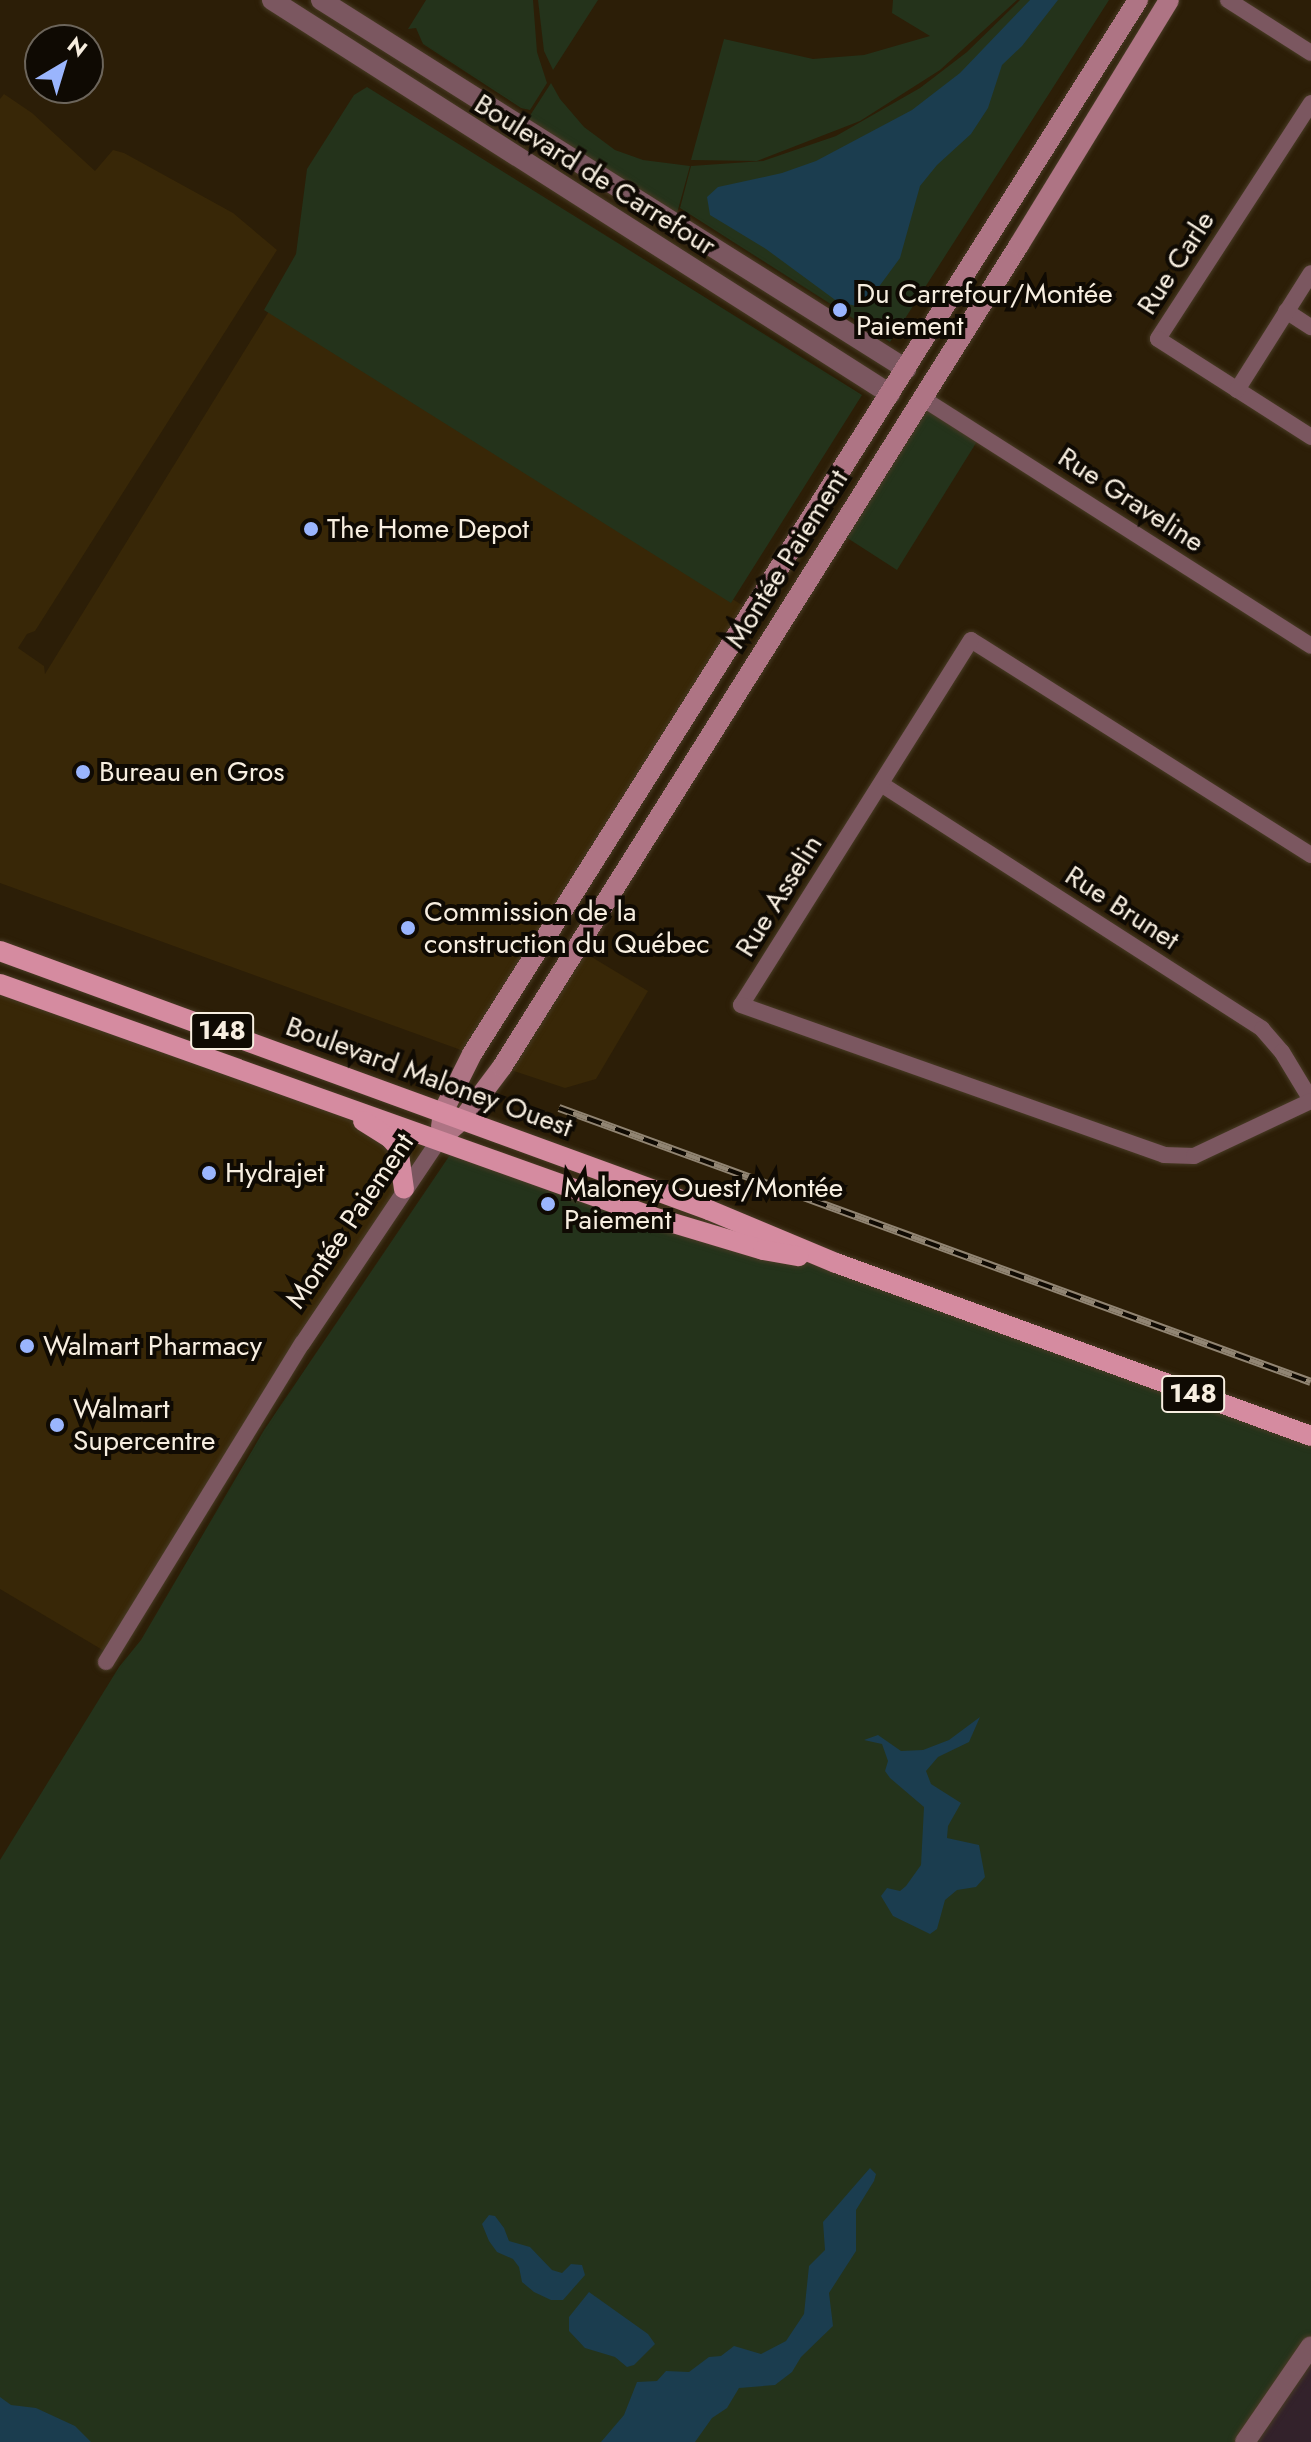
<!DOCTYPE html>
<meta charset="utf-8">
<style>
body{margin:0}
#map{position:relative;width:1311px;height:2442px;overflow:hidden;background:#2c1e07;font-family:Jost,sans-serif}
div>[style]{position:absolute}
.built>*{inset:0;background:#382707}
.industrial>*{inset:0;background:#33222b}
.green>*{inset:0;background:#24331b}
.water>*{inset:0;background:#1b3d4f}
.roads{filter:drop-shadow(0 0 2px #483b25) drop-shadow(0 0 2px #483b25)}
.minor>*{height:16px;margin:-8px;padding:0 8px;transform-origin:8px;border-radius:8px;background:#7b5760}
.tertiary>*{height:20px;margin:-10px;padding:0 10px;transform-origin:10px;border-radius:10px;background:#7b5760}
.secondary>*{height:20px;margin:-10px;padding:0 10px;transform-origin:10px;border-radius:10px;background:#ae7484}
.primary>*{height:20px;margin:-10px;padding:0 10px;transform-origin:10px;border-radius:10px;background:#d58ba0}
.rail>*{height:8px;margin-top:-4px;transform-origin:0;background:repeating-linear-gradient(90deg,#0f0a03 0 15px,#918573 0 30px);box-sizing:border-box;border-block:2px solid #918573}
.dots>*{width:22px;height:22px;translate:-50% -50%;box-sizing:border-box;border:4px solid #0f0a03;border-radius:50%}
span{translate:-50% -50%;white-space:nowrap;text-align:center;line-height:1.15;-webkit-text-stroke:8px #0f0a03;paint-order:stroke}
.shield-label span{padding:2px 6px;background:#0f0a03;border:2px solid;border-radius:6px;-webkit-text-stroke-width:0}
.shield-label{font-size:26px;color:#f7eee0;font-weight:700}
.street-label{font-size:28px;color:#f7eee0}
.poi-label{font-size:28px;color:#f7eee0}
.left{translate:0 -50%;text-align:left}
.north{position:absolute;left:24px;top:24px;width:80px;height:80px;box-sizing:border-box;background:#0f0a03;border:2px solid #6c655b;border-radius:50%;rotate:38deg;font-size:22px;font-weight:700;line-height:32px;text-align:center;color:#f7eee0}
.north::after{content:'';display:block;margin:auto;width:28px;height:36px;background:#9ab5fd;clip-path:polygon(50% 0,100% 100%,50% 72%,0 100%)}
</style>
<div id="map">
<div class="built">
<i style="clip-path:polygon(4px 94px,32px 113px,95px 171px,113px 150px,124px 153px,233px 213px,277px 250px,35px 631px,27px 634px,18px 648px,44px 666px,45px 674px,271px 308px,753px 612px,472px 1054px,0 883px,0 99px)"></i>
<i style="clip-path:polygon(575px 947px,648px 991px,596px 1079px,565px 1088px,502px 1067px)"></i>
<i style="clip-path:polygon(0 984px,440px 1139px,111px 1655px,0 1589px)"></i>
</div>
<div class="industrial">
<i style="clip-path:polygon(1311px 2346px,1311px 2442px,1245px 2442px)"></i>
</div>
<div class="green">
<i style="clip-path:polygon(426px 0,533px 0,537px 52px,547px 83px,530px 110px,521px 108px,423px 44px,416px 28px,408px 29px)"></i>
<i style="clip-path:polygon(538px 0,598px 0,553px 70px,544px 51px)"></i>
<i style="clip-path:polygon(893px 0,1017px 0,940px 70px,860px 121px,757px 161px,691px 160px,724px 39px,813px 59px,864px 55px,930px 36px,892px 13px)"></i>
<i style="clip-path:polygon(1020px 0,1109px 0,890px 342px,680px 208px,691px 166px,763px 161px,836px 136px,920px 88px,967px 52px)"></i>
<i style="clip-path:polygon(551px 83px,560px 99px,584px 127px,615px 150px,643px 160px,690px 166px,674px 224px,522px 128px)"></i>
<i style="clip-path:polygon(367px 87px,862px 395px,731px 603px,264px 310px,296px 254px,307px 169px,354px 95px)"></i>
<i style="clip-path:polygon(922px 398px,981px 435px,897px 570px,838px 532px)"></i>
<i style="clip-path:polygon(452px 1152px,836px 1263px,1311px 1436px,1311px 2346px,1245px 2442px,0 2442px,0 1860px,119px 1667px,141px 1640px,264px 1430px)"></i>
</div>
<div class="water">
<i style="clip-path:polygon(1030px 0,1058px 0,1022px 46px,1002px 65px,988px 108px,971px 134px,937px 165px,920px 186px,900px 258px,867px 303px,861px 307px,838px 302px,766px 249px,710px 215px,707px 197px,718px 187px,782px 173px,816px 161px,912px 110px,960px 73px)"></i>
<i style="clip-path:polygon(980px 1717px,969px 1742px,938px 1757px,926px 1771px,931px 1784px,961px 1803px,948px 1826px,947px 1838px,979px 1845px,985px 1877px,976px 1887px,957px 1890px,945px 1900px,937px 1929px,930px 1934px,893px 1916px,881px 1896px,887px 1888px,900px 1891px,906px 1886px,921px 1865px,924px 1807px,890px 1778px,885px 1771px,888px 1761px,882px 1744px,864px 1740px,878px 1735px,901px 1751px,923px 1750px,949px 1740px)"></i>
<i style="clip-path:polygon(870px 2168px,876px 2174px,874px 2181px,856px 2210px,856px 2251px,829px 2293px,833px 2326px,801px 2357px,792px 2372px,775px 2385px,739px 2388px,727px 2408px,712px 2418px,695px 2442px,601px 2442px,624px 2415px,637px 2382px,657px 2381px,666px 2371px,689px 2372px,709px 2357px,721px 2356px,734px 2346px,761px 2354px,786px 2341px,804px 2314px,809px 2266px,825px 2250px,823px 2222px)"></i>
<i style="clip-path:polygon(489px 2215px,495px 2216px,504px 2228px,509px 2241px,530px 2247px,552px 2270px,562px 2273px,571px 2264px,582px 2265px,585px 2275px,563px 2300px,551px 2300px,534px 2292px,522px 2282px,519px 2267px,513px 2259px,497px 2252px,489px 2241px,482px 2224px)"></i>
<i style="clip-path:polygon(589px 2292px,648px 2334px,655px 2344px,634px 2365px,627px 2367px,615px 2357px,585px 2348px,569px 2331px,569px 2317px)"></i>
<i style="clip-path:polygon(0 2397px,11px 2405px,36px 2408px,75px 2426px,91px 2442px,0 2442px)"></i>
</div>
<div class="roads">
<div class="minor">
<i style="left:1228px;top:0;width:98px;rotate:32.6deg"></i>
<i style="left:1311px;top:103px;width:281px;rotate:123deg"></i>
<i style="left:1158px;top:339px;width:182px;rotate:32.6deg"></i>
<i style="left:1286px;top:311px;width:30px;rotate:33deg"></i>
<i style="left:1237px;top:390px;width:138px;rotate:-57.7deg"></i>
<i style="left:922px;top:398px;width:461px;rotate:32.5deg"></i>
<i style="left:881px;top:784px;width:453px;rotate:32.7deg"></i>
<i style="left:1262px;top:1029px;width:30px;rotate:49deg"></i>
<i style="left:1282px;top:1052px;width:56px;rotate:58.9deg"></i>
<i style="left:1311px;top:855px;width:402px;rotate:-147.7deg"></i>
<i style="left:971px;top:640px;width:431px;rotate:122.2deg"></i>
<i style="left:741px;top:1005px;width:449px;rotate:19.5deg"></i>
<i style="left:1164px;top:1155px;width:30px;rotate:2deg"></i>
<i style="left:1194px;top:1156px;width:129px;rotate:-25.2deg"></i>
<i style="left:106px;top:1662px;width:374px;rotate:-58.4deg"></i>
<i style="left:302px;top:1344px;width:247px;rotate:-56.1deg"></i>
</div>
<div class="tertiary">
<i style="left:272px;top:0;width:733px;rotate:32.52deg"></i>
<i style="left:321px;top:0;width:692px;rotate:32.24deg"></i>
<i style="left:1245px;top:2442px;width:116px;rotate:-55.5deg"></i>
</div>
<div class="secondary">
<i style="left:441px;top:1127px;width:15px;rotate:-82deg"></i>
<i style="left:443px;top:1112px;width:65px;rotate:-63.4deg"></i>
<i style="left:472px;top:1054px;width:1247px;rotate:-57.71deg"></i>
<i style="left:440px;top:1139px;width:30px;rotate:-41deg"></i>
<i style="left:463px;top:1119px;width:65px;rotate:-53.1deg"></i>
<i style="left:502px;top:1067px;width:971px;rotate:-57.83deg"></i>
<i style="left:1019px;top:245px;width:287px;rotate:-58.5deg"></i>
</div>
<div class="primary">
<i style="left:0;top:951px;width:755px;rotate:20.07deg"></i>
<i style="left:709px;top:1210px;width:138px;rotate:22.7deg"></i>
<i style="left:836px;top:1263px;width:506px;rotate:20.01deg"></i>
<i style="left:0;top:984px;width:693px;rotate:19.64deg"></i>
<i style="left:653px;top:1217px;width:115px;rotate:16.7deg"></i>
<i style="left:763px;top:1250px;width:36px;rotate:10deg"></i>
<i style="left:363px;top:1121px;width:32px;rotate:32deg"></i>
<i style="left:390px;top:1138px;width:12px;rotate:48deg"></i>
<i style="left:398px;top:1147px;width:42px;rotate:81.9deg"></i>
</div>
</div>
<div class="rail">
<i style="left:559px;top:1108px;width:800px;rotate:20.02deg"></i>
</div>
<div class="dots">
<i style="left:840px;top:310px;background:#9ab5fd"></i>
<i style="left:311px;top:529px;background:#9ab5fd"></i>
<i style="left:83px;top:772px;background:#9ab5fd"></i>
<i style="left:408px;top:928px;background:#9ab5fd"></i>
<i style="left:209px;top:1173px;background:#9ab5fd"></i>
<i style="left:548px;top:1204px;background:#9ab5fd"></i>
<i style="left:27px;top:1346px;background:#9ab5fd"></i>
<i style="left:57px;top:1425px;background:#9ab5fd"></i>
</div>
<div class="shield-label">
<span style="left:222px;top:1031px">148</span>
<span style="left:1193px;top:1394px">148</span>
</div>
<div class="street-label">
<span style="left:595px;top:175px;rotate:32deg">Boulevard de Carrefour</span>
<span style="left:1176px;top:263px;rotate:-57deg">Rue Carle</span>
<span style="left:1131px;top:500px;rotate:33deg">Rue Graveline</span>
<span style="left:787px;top:559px;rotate:-58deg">Montée Paiement</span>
<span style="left:779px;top:896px;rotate:-58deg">Rue Asselin</span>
<span style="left:1122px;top:908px;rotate:33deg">Rue Brunet</span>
<span style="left:429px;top:1077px;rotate:20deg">Boulevard Maloney Ouest</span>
<span style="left:350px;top:1221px;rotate:-56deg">Montée Paiement</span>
</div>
<div class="poi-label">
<span class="left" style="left:856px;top:310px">Du Carrefour/Montée<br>Paiement</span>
<span class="left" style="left:327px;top:529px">The Home Depot</span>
<span class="left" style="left:99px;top:772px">Bureau en Gros</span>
<span class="left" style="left:424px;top:928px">Commission de la<br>construction du Québec</span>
<span class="left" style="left:225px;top:1173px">Hydrajet</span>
<span class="left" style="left:564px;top:1204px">Maloney Ouest/Montée<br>Paiement</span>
<span class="left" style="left:43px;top:1346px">Walmart Pharmacy</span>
<span class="left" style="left:73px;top:1425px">Walmart<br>Supercentre</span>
</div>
<div class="north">N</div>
</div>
